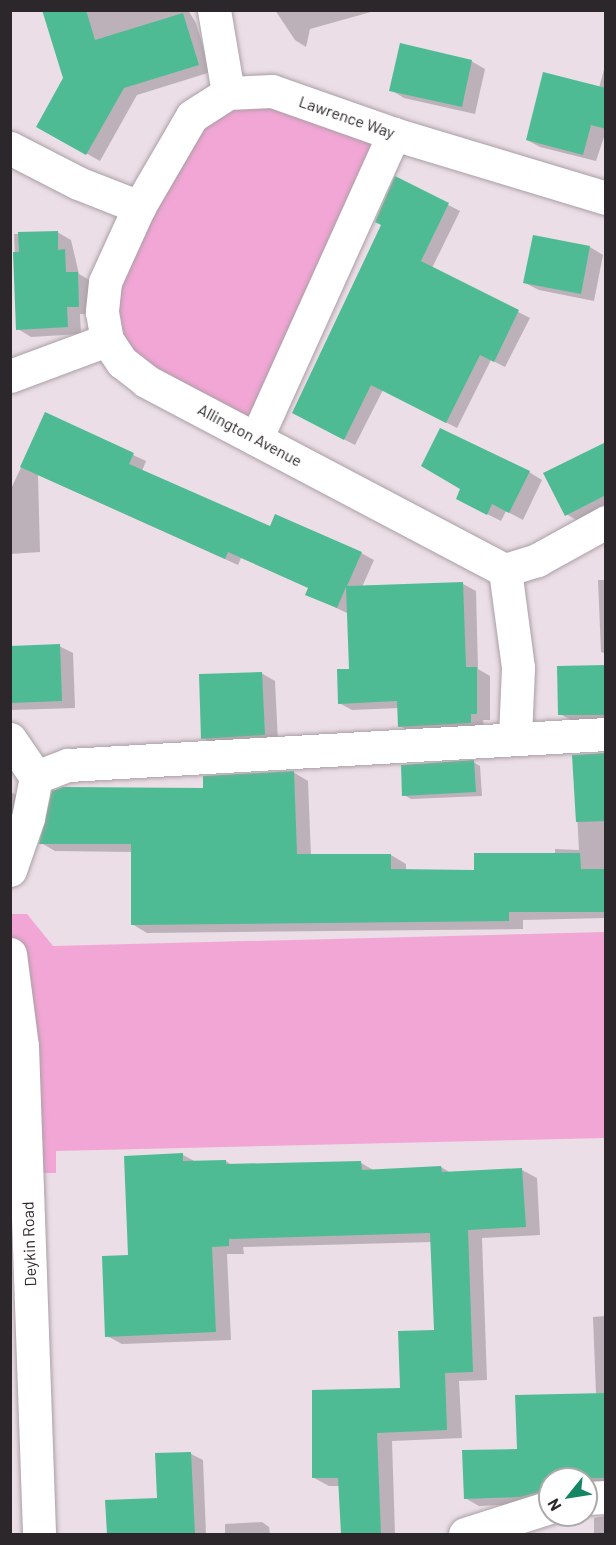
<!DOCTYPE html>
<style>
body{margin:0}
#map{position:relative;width:616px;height:1545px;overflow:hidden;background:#ebdee6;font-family:Barlow,sans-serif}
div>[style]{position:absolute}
.green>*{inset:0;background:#f2a6d5}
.shadow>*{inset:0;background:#0003}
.building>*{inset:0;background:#4fbb94}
.roads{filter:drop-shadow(0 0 2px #aa9ea5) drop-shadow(0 0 2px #aa9ea5)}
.minor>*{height:33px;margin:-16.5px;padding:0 16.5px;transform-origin:16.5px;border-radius:16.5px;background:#fff}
span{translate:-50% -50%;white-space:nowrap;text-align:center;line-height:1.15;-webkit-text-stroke:4.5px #fff;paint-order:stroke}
.street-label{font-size:16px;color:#2c272a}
.frame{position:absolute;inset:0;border:12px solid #2c272a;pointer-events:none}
.north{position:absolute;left:538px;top:1467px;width:60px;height:60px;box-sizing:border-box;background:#fff;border:2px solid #aba9aa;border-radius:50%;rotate:240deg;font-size:16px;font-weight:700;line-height:24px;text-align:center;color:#2c272a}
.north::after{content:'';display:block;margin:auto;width:21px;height:27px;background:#158564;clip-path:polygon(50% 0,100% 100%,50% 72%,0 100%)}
</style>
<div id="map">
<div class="green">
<i style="clip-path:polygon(228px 93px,394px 134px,256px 439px,107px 340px,139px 207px)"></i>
<i style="clip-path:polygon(10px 914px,27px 914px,53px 946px,605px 932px,605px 1138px,56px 1151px,56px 1173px,11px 1173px)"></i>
</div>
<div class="shadow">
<i style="clip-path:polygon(43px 10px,188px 10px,196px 23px,211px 72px,137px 95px,100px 161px,38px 126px,65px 78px)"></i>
<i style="clip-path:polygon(275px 10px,378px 10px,310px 29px,306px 47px,295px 40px)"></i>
<i style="clip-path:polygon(471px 61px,485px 69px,475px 114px,404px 98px,391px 90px)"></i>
<i style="clip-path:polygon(606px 62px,606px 131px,596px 161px,540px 147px,527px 140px,599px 88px)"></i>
<i style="clip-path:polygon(396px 178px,460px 211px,432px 268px,530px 318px,505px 367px,491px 360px,457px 428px,383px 390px,355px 445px,305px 419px,382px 225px)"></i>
<i style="clip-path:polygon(57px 232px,71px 240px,79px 274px,91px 281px,92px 314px,80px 314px,81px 334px,31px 337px,18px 329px,14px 234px)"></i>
<i style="clip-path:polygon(590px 247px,603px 255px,594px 301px,539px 290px,525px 283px)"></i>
<i style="clip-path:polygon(46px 414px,146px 461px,142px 471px,271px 528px,361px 553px,374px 560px,362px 587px,463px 584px,476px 591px,478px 669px,490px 676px,490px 720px,483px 720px,484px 730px,413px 734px,400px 726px,399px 708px,352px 710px,339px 703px,351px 670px,349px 614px,307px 594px,310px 588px,241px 558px,238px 565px,38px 475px,40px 552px,10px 554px,10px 491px)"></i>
<i style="clip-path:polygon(606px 443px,606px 509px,580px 522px,566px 514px)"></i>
<i style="clip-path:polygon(529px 472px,542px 480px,523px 520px,506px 511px,501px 521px,471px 506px)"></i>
<i style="clip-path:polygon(598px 580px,606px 580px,606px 654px,601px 652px)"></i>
<i style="clip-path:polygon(59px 646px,73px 653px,75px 708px,10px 710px,10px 648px)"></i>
<i style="clip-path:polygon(606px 666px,606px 724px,575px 722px,560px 714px)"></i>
<i style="clip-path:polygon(261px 673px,275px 681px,278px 742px,216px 745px,203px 738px)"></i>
<i style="clip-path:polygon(606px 753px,606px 918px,523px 920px,523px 929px,147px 933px,132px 924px,133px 852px,55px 851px,41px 843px,204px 789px,293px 772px,308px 781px,311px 856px,391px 855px,406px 864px,406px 871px,476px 872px,555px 855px,555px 849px,579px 850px,574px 756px)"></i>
<i style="clip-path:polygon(473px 762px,480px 766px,482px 796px,411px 799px,404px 795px)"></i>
<i style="clip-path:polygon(10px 792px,26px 799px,10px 852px)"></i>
<i style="clip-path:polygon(183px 1155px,196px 1162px,226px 1161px,233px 1166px,361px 1163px,375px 1171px,441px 1167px,451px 1173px,522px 1170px,537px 1178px,540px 1235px,482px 1238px,487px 1380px,459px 1381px,462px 1438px,392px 1441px,395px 1534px,342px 1534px,340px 1486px,329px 1486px,314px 1478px,401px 1390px,435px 1331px,432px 1242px,243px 1247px,244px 1254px,227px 1254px,231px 1340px,122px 1344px,107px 1336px,130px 1257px)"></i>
<i style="clip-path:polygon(606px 1316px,606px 1486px,586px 1494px,586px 1479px,550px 1479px,550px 1500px,534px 1504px,479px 1506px,465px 1498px,519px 1450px,596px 1394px,593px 1317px)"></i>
<i style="clip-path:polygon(191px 1454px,203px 1460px,206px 1534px,108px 1534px,107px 1502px,159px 1500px)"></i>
<i style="clip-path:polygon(606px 1516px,606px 1534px,594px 1534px,594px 1518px)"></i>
<i style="clip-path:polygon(262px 1522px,269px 1527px,270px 1534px,225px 1534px,225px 1524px)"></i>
</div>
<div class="building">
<i style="clip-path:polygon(42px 10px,86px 10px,95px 40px,183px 13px,199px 65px,124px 88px,86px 155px,36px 127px,63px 78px)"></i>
<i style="clip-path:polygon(400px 43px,472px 60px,462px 107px,389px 91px)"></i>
<i style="clip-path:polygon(543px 72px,606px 88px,606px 129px,591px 125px,583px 155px,526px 140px)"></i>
<i style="clip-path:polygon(395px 176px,449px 203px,421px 261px,519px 310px,494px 362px,480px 355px,446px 423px,371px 385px,344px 440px,292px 413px,381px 225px,375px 222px)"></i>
<i style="clip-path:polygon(58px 231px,58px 250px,65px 249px,66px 272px,78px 272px,79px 307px,67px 307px,68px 327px,16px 330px,13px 252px,19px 252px,18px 232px)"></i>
<i style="clip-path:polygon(533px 235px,590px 246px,581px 294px,523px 283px)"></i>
<i style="clip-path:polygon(45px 412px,134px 453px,129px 464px,270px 526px,275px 514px,362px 552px,347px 586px,463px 582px,466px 667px,477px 667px,477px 714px,471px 714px,471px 723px,398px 727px,397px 701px,338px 704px,337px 669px,349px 669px,346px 587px,337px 608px,305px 595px,308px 588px,228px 552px,225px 559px,20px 467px)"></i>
<i style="clip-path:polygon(440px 428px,530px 471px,509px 513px,492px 504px,487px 515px,456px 499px,460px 489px,421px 466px)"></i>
<i style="clip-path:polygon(606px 442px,606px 495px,565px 516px,543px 473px)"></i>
<i style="clip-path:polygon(60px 644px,62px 701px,10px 703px,10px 646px)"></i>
<i style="clip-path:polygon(606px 665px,606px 715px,558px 715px,557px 666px)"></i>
<i style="clip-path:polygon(262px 672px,265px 735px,201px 739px,199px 674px)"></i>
<i style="clip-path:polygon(606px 753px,606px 821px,576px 822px,572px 755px)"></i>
<i style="clip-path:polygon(474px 760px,476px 792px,402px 796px,401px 765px)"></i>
<i style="clip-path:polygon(294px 771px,297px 854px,391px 854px,391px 869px,474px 870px,474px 853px,580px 853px,581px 869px,606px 869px,606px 912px,509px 912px,509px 921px,131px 925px,131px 844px,39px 844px,52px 791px,63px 787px,203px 788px,203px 776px)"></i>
<i style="clip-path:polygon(183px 1153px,183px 1161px,226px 1160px,226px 1164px,361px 1161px,362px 1170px,441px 1166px,442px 1172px,522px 1168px,526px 1227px,468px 1230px,473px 1372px,445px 1373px,447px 1430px,377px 1433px,381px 1534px,341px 1534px,338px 1478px,312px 1478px,312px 1390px,400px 1388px,398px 1331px,434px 1330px,430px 1233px,229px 1239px,229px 1246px,212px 1247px,216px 1332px,105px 1337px,102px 1256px,128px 1255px,124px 1156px)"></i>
<i style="clip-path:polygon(606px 1393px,606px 1478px,550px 1479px,550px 1489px,520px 1497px,464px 1499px,462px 1450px,517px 1449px,515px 1395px)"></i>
<i style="clip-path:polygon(191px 1452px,195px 1534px,107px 1534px,105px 1500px,157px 1498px,155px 1453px)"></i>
</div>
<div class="roads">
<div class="minor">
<i style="left:214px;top:10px;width:84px;rotate:80.4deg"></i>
<i style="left:10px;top:148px;width:76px;rotate:27.2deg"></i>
<i style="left:78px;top:183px;width:66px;rotate:21.5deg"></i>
<i style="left:139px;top:207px;width:82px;rotate:114.4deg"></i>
<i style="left:105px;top:282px;width:30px;rotate:96deg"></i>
<i style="left:102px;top:312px;width:28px;rotate:80deg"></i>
<i style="left:107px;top:340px;width:27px;rotate:56deg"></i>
<i style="left:122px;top:362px;width:31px;rotate:38deg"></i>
<i style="left:146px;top:381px;width:406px;rotate:27.8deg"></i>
<i style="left:505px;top:570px;width:99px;rotate:82.4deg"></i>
<i style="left:518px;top:668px;width:69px;rotate:92.5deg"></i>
<i style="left:139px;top:207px;width:105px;rotate:-59.8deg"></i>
<i style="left:192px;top:116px;width:43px;rotate:-32.6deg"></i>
<i style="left:228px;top:93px;width:44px;rotate:-2.6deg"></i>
<i style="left:272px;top:91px;width:129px;rotate:19.4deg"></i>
<i style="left:394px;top:134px;width:221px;rotate:16.8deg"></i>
<i style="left:10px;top:376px;width:103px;rotate:-20.4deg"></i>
<i style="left:256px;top:439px;width:335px;rotate:-65.7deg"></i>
<i style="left:505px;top:570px;width:34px;rotate:-17deg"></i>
<i style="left:537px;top:560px;width:79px;rotate:-28.8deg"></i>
<i style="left:10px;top:739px;width:46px;rotate:55.6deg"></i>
<i style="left:10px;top:870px;width:55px;rotate:-70.9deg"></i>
<i style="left:28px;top:818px;width:42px;rotate:-79deg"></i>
<i style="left:36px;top:777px;width:34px;rotate:-21deg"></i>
<i style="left:68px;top:765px;width:539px;rotate:-3.3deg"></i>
<i style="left:10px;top:954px;width:93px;rotate:82.6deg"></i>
<i style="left:22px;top:1046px;width:488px;rotate:88deg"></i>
<i style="left:586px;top:1498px;width:20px;rotate:-3deg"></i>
<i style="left:465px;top:1534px;width:89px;rotate:-17.6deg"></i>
</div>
</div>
<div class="street-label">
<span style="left:347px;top:117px;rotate:19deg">Lawrence Way</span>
<span style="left:250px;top:435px;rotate:28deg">Allington Avenue</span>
<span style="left:29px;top:1244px;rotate:-92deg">Deykin Road</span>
</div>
<div class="frame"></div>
<div class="north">N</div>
</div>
